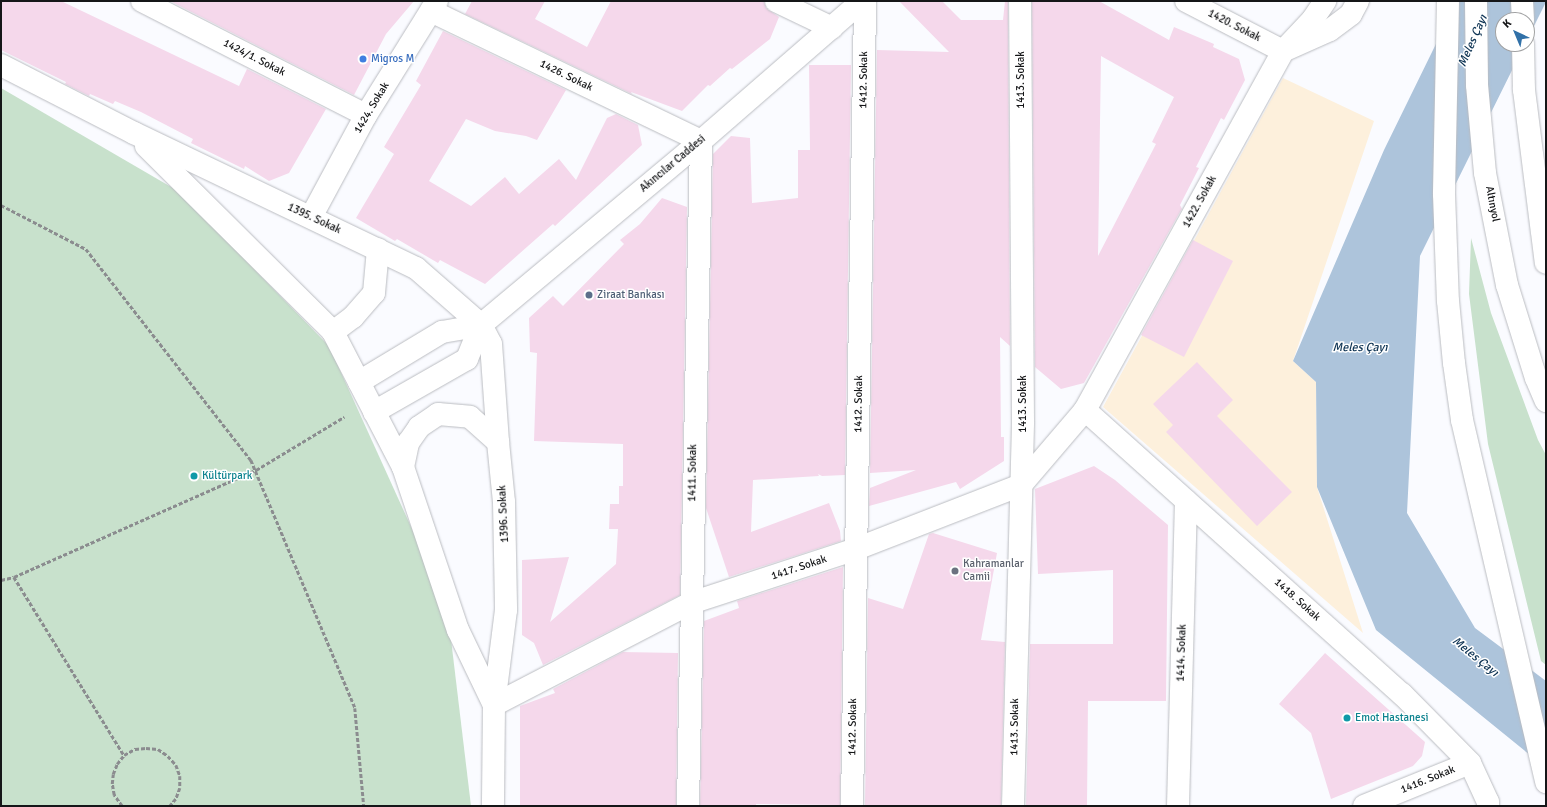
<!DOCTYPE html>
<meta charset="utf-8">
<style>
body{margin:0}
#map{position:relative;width:1547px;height:807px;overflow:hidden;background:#fafbff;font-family:Signika,sans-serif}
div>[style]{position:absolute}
.education>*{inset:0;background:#fdf0dc}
.green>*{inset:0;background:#c8e1cc}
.water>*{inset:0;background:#adc4db}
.building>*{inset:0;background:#f5d8eb}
.path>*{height:2.5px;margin-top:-1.25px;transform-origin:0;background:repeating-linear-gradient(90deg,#8b8c8f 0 4px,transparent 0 6px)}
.roads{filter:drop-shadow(0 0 1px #babcc1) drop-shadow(0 0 1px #babcc1)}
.minor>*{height:22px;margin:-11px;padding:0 11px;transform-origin:11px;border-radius:11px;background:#fff}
.tertiary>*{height:22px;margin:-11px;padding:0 11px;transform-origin:11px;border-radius:11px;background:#fff}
.trunk>*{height:22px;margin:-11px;padding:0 11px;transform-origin:11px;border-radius:11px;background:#fff}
.dots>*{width:11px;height:11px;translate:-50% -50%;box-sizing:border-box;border:2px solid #fff;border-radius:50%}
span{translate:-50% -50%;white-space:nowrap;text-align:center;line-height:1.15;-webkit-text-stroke:3px #fff;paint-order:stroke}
.street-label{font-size:11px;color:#151618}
.shop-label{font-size:11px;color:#366cbe}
.left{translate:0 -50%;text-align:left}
.service-label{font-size:11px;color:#4e5e75}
.culture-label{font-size:11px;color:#0d838f}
.worship-label{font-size:11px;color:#5b616d}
.water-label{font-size:12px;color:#0c3252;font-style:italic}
.frame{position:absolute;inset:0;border:2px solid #151618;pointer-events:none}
.north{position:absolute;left:1495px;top:12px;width:40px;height:40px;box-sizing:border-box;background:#fff;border:1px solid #a1a2a3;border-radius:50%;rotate:316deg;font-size:11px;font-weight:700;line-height:16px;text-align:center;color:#151618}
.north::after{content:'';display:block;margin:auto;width:14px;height:18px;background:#3171a8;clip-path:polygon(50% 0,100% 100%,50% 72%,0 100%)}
</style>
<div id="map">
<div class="education">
<i style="clip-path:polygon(1283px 78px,1374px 121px,1293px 361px,1316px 382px,1317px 487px,1363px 633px,1103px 407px)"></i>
</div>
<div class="green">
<i style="clip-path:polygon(1px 88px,178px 191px,329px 346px,447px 606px,471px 806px,1px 806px)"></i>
<i style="clip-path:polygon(1471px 238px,1491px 313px,1538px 440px,1546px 455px,1546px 665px,1541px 661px,1488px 444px,1469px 294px)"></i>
</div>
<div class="water">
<i style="clip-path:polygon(1457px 1px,1546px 2px,1527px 40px,1527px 20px,1503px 20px,1503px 44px,1525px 44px,1420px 256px,1407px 513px,1475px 628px,1546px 681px,1546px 768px,1376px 630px,1317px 487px,1316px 382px,1293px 361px,1384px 150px)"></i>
</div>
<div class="building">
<i style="clip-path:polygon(1px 1px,61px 1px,239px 86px,247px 69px,326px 109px,289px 173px,269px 181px,245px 166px,244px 169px,191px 143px,193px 139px,141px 112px,115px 101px,113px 104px,90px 94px,89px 96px,65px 84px,66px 82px,1px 50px)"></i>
<i style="clip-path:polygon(170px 1px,414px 1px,386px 34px,354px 95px)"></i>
<i style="clip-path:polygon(472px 1px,545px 1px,535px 19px,587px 47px,611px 1px,764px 1px,766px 8px,779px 17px,770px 39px,732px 69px,730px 68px,710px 86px,708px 85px,682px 111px,631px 92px,632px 94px,465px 14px)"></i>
<i style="clip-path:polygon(899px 1px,942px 1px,961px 20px,1003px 20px,1005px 1px,1008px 1px,1010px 346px,1000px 337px,1001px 437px,1004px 437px,1004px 461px,960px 489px,956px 482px,869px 506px,870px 488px,916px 470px,870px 473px,877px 50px,949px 52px)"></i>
<i style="clip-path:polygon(evenodd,1032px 1px,1099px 1px,1169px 40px,1174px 27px,1214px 44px,1213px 47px,1239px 59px,1245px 80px,1224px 120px,1221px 118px,1196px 167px,1199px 168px,1180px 205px,1182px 209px,1180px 212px,1084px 383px,1061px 389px,1035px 367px,1032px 1px,1101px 56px,1174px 97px,1152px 142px,1156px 144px,1098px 256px,1101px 56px)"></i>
<i style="clip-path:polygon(443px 31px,566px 90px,537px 140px,526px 136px,495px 131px,466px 119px,429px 181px,471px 206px,505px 177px,519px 194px,559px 159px,576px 180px,607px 118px,616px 114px,638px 125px,642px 145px,555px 226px,553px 224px,485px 284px,440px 260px,438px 263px,397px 239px,395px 241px,356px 218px,394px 154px,384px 147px,421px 85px,416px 81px)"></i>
<i style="clip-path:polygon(809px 65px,851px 65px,845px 475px,822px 476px,818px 474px,819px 476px,753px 480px,751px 532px,829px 503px,840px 531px,841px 541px,729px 577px,706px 508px,713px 154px,731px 136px,750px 138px,752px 203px,798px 198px,798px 150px,810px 150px)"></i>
<i style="clip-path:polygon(662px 198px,687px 207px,680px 595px,543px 665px,534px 643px,522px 635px,522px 560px,569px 557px,550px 622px,616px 564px,618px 529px,609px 529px,610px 504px,619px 504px,619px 486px,623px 486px,623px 444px,534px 441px,537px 353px,530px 352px,529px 318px,553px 296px,563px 306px,624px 244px,620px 240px,640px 224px)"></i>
<i style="clip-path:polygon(1193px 240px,1233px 261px,1184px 357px,1141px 335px)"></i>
<i style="clip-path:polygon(1197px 362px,1233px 400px,1217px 416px,1292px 492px,1257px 526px,1166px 432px,1173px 425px,1153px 404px)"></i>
<i style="clip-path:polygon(1094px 466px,1115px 480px,1168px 525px,1166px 701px,1088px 701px,1087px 806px,1026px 806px,1030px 644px,1113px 644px,1113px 570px,1038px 574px,1035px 489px)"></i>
<i style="clip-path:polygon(933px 533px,997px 553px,981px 640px,1005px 642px,1001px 806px,865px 806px,868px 598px,903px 609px,929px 534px)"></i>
<i style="clip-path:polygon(843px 567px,840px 805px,756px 804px,756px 806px,700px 806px,704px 621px,739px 608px,737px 601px)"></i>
<i style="clip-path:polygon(623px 652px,678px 653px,676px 806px,520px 806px,520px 706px,555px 693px,553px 689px)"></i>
<i style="clip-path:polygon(1325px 653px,1425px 742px,1422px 756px,1413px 766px,1331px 799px,1311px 733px,1279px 704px)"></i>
</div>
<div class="path">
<i style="left:1px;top:205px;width:96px;rotate:27.4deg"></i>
<i style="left:86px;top:249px;width:268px;rotate:52deg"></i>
<i style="left:251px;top:460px;width:269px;rotate:67.2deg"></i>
<i style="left:355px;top:708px;width:98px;rotate:84.8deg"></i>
<i style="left:14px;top:577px;width:209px;rotate:58.3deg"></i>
<i style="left:1px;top:580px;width:13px;rotate:-13deg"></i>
<i style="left:14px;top:577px;width:265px;rotate:-23.9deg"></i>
<i style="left:256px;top:470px;width:103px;rotate:-31.1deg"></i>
<i style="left:122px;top:806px;width:14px;rotate:-126deg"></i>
<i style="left:114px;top:795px;width:11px;rotate:-100deg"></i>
<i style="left:112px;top:784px;width:10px;rotate:-84deg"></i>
<i style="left:113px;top:774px;width:11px;rotate:-68deg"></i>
<i style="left:117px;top:764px;width:11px;rotate:-52deg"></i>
<i style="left:124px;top:755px;width:13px;rotate:-29deg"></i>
<i style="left:135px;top:749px;width:11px;rotate:-5deg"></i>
<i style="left:146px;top:748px;width:12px;rotate:5deg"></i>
<i style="left:158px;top:749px;width:12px;rotate:35deg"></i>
<i style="left:168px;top:756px;width:12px;rotate:48deg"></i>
<i style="left:176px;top:765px;width:12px;rotate:70deg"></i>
<i style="left:180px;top:776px;width:12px;rotate:90deg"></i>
<i style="left:180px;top:788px;width:12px;rotate:110deg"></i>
<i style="left:176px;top:799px;width:9px;rotate:131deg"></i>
</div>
<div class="roads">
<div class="minor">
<i style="left:142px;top:1px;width:251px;rotate:27deg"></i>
<i style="left:776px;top:1px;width:62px;rotate:25.7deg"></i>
<i style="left:431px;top:11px;width:300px;rotate:25.7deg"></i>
<i style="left:701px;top:141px;width:665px;rotate:91.12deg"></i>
<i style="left:311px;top:217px;width:116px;rotate:-61.7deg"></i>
<i style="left:366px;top:115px;width:134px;rotate:-58.1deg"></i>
<i style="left:1085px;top:410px;width:426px;rotate:41.9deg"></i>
<i style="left:1402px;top:694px;width:97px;rotate:45.4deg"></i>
<i style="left:494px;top:705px;width:222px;rotate:-27.4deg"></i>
<i style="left:691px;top:603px;width:174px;rotate:-18.1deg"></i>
<i style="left:856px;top:549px;width:177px;rotate:-21.2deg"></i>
<i style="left:1021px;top:485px;width:99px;rotate:-49.5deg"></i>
<i style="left:1085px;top:410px;width:410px;rotate:-61.1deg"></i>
<i style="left:1283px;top:51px;width:44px;rotate:-46.8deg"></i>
<i style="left:1313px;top:19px;width:22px;rotate:-56deg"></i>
<i style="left:852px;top:806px;width:805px;rotate:-89.07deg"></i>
<i style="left:1013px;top:806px;width:384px;rotate:-88.5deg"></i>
<i style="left:1023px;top:422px;width:421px;rotate:-90.4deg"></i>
<i style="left:1178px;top:806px;width:305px;rotate:-88.5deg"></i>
</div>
<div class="tertiary">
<i style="left:1186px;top:1px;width:109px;rotate:27.3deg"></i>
<i style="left:1283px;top:51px;width:51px;rotate:-24.1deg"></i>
<i style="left:1330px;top:30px;width:26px;rotate:-37deg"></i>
<i style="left:1351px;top:14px;width:15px;rotate:-62deg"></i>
<i style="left:1px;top:65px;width:149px;rotate:27.1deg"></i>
<i style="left:134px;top:133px;width:313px;rotate:25.6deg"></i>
<i style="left:416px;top:268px;width:86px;rotate:41.2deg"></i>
<i style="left:481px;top:325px;width:21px;rotate:62deg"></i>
<i style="left:491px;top:344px;width:98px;rotate:85.9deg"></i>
<i style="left:498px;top:442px;width:60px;rotate:84.3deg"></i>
<i style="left:504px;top:502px;width:108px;rotate:88.9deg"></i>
<i style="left:506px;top:610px;width:96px;rotate:97.2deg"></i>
<i style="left:494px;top:705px;width:101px;rotate:90.6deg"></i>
<i style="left:146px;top:146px;width:264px;rotate:44.8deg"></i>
<i style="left:333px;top:332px;width:152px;rotate:62.6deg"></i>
<i style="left:403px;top:467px;width:172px;rotate:71.4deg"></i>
<i style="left:458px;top:630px;width:83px;rotate:64.4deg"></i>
<i style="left:333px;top:332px;width:25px;rotate:-37deg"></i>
<i style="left:353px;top:317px;width:32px;rotate:-49deg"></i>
<i style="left:374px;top:293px;width:44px;rotate:-84.8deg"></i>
<i style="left:359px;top:382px;width:97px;rotate:-31.1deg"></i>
<i style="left:442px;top:332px;width:40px;rotate:-10deg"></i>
<i style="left:374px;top:412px;width:107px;rotate:-29.7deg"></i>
<i style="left:467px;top:359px;width:37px;rotate:-68deg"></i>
<i style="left:481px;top:325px;width:287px;rotate:-39.9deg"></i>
<i style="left:701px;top:141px;width:213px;rotate:-41deg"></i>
<i style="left:403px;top:467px;width:25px;rotate:-78deg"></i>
<i style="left:408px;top:443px;width:19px;rotate:-55deg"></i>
<i style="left:419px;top:427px;width:23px;rotate:-34deg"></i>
<i style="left:438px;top:414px;width:32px;rotate:5deg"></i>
<i style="left:470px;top:417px;width:38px;rotate:42deg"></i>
<i style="left:1364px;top:806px;width:114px;rotate:-22.1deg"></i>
<i style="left:1470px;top:763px;width:43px;rotate:65.2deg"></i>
<i style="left:1488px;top:802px;width:4px;rotate:90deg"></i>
</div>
<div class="trunk">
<i style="left:1448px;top:1px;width:193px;rotate:91.2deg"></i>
<i style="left:1444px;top:194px;width:107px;rotate:87.9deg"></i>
<i style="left:1448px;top:301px;width:62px;rotate:84.5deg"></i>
<i style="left:1454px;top:363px;width:58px;rotate:82deg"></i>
<i style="left:1462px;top:420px;width:372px;rotate:76.9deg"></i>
<i style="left:1476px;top:1px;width:84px;rotate:89.3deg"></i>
<i style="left:1477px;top:85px;width:88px;rotate:84.8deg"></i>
<i style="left:1485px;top:173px;width:114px;rotate:78.9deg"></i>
<i style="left:1507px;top:285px;width:97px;rotate:72.7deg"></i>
<i style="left:1536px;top:378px;width:25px;rotate:67deg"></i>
<i style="left:1522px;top:1px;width:19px;rotate:87deg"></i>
<i style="left:1523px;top:44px;width:46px;rotate:88.8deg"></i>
<i style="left:1524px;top:90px;width:174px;rotate:82.8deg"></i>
</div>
</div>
<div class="dots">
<i style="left:363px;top:59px;background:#3f7fe0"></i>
<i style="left:589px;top:295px;background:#5c6f8a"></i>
<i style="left:194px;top:476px;background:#0f9aa8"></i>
<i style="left:955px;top:571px;background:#6b7280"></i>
<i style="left:1347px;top:718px;background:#0f9aa8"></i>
</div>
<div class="street-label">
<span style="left:1234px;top:26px;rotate:27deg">1420. Sokak</span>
<span style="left:254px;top:58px;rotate:27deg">1424/1. Sokak</span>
<span style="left:566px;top:76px;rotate:26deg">1426. Sokak</span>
<span style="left:864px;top:80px;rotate:-89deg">1412. Sokak</span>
<span style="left:1021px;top:80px;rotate:-90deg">1413. Sokak</span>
<span style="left:372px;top:108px;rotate:-59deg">1424. Sokak</span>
<span style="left:673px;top:164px;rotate:-40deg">Akıncılar Caddesi</span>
<span style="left:1200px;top:202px;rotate:-61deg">1422. Sokak</span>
<span style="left:1492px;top:204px;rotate:79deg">Altınyol</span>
<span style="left:314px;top:219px;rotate:25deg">1395. Sokak</span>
<span style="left:859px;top:404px;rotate:-89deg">1412. Sokak</span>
<span style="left:1023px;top:404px;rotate:-90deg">1413. Sokak</span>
<span style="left:693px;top:473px;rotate:-89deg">1411. Sokak</span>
<span style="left:504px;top:514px;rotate:-93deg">1396. Sokak</span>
<span style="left:799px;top:568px;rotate:-18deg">1417. Sokak</span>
<span style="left:1297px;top:600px;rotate:42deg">1418. Sokak</span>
<span style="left:1182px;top:653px;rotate:-88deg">1414. Sokak</span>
<span style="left:853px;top:727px;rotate:-89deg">1412. Sokak</span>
<span style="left:1015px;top:727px;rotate:-89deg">1413. Sokak</span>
<span style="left:1428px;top:780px;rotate:-22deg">1416. Sokak</span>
</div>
<div class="shop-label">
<span class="left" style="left:371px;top:59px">Migros M</span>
</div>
<div class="service-label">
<span class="left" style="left:597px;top:295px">Ziraat Bankası</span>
</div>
<div class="culture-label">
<span class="left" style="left:202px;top:476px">Kültürpark</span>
<span class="left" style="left:1355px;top:718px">Emot Hastanesi</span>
</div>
<div class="worship-label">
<span class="left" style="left:963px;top:571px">Kahramanlar<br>Camii</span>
</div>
<div class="water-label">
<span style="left:1473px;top:41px;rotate:-66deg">Meles Çayı</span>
<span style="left:1360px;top:348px">Meles Çayı</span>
<span style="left:1475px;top:657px;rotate:39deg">Meles Çayı</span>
</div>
<div class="frame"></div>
<div class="north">K</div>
</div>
